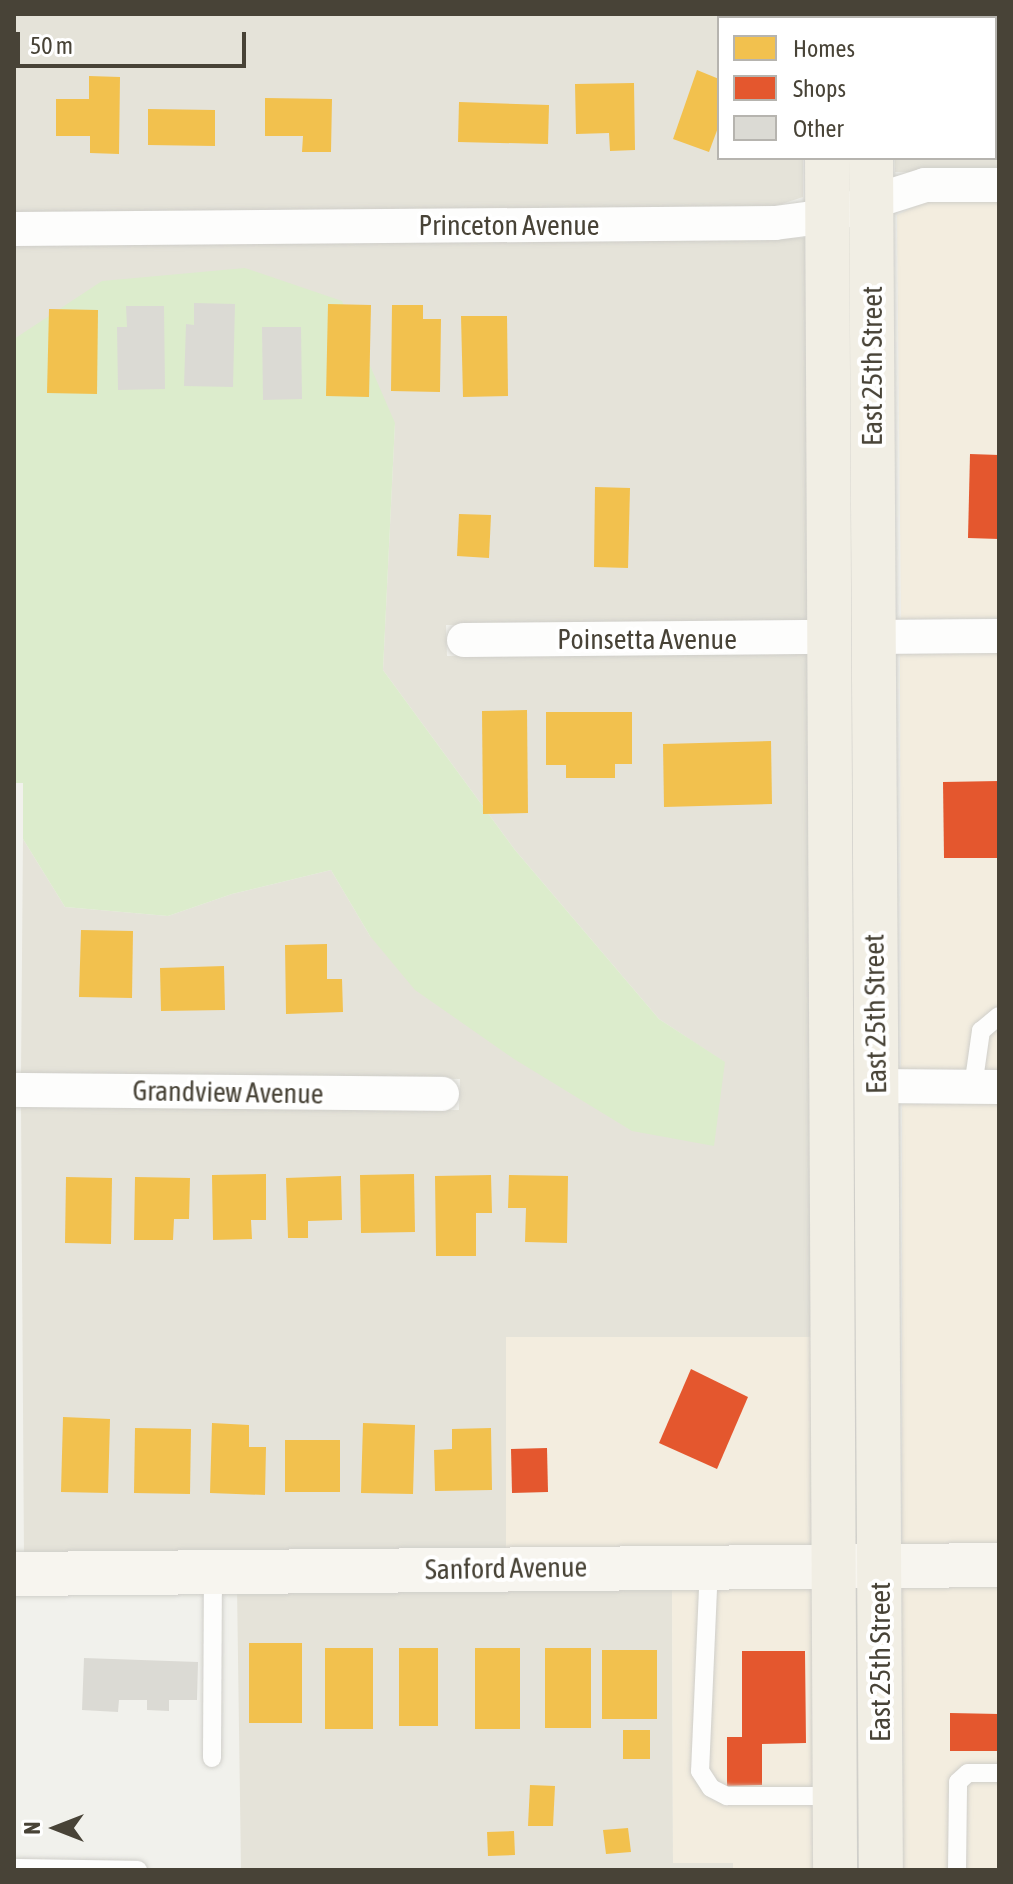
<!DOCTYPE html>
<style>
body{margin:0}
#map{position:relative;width:1013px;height:1884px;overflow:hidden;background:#f1f1ec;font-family:"Asap Condensed",sans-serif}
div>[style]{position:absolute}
.residential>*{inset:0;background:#e5e3d9}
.commercial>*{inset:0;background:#f3eddf}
.green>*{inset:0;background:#dceccc}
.homes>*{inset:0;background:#f2c14e}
.shops>*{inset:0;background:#e4572e}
.building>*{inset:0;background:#dbdad4}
.roads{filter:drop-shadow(0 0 2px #cfcec9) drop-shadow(0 0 2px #cfcec9)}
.lane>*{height:18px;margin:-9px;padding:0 9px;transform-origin:9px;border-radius:9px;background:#fdfdfc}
.street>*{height:34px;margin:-17px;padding:0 17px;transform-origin:17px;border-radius:17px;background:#fdfdfc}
.secondary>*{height:44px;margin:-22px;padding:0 22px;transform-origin:22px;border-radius:22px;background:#f7f5ef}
.primary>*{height:44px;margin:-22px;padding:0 22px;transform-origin:22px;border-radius:22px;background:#f1eee4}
span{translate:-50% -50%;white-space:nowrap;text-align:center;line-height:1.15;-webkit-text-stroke:8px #fff;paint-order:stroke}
.street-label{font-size:28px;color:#484337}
.frame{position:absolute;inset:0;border:16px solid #484337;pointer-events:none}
.legend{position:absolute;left:717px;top:16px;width:280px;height:144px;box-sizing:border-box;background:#fff;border:2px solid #b6b4af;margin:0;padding:10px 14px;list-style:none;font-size:24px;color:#484337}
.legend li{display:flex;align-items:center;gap:16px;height:40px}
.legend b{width:40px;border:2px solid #b6b4af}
.north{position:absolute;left:16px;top:1788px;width:80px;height:80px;-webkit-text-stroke:6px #fff;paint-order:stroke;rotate:270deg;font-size:22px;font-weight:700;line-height:32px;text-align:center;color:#484337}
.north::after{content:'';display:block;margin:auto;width:28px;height:36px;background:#484337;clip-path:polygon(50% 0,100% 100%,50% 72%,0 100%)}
.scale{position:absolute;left:16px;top:32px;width:230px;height:36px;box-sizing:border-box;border:4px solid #484337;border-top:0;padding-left:10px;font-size:24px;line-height:28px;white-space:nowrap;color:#484337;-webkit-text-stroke:6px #fff;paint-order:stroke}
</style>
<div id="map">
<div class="residential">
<i style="clip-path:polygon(14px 14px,803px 14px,719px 18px,719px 158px,803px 158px,803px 197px,773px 207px,14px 213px)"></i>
<i style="clip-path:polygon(894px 14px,999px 14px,999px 172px,895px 172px,895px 158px,995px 158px,995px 18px)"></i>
<i style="clip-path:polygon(805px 238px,811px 622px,446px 625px,447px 656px,811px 654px,814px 1337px,506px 1551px,24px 1558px,21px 1106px,459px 1110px,460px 1079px,21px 1074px,23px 839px,65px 907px,168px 916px,232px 894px,331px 870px,370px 936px,724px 1062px,659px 1019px,515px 850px,383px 670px,395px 423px,14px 339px,14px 245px)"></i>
<i style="clip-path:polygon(672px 1584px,673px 1862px,733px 1863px,733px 1870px,241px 1870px,237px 1587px)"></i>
</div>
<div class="commercial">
<i style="clip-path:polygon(999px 200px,999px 618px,901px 619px,897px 215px,927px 201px)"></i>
<i style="clip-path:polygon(999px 652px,999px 1070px,901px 1069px,900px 654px)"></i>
<i style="clip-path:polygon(902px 1104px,999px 1104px,999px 1545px,902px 1545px)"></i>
<i style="clip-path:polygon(506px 1337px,814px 1337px,814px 1551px,506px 1551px)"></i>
<i style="clip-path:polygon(817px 1583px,818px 1870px,733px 1870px,733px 1863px,673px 1863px,672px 1584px)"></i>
<i style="clip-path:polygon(999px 1584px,999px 1870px,903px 1870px,902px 1585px)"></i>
</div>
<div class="green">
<i style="clip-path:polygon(245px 268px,342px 301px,395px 423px,383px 670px,515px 850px,659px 1019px,725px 1062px,714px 1146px,632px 1131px,514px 1059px,415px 990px,370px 936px,331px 870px,232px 894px,168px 916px,65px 907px,23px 839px,23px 783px,14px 783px,14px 339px,102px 281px)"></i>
</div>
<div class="homes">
<i style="clip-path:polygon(697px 70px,719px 79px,719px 125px,709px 152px,673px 139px)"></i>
<i style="clip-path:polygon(89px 76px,120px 77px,119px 154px,90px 153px,90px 136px,56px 136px,56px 99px,89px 99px)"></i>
<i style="clip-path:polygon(634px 83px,635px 150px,610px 151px,609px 133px,576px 134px,575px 84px)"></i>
<i style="clip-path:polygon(265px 98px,332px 99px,331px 152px,302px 152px,303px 136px,265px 136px)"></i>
<i style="clip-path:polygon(459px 102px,549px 105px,548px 144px,458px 142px)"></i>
<i style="clip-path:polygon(148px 109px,215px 110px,215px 146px,148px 145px)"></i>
<i style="clip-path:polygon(328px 304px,371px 305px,369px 397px,326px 396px)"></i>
<i style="clip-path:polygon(392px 305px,423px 305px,423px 319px,441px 319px,440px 392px,391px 391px)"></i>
<i style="clip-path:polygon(49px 309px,98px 310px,97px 394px,47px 393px)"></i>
<i style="clip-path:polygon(461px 316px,507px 316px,508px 396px,463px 397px)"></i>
<i style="clip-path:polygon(595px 487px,630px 488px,628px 568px,594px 567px)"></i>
<i style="clip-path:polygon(459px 514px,491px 515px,489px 558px,457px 556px)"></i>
<i style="clip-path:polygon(527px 710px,528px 813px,483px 814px,482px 711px)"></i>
<i style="clip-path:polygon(546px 712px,632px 712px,632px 764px,615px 764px,615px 778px,566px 778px,566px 765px,546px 765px)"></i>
<i style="clip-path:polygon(771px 741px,772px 804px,664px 807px,663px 744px)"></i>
<i style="clip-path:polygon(81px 930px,133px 931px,132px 998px,79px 997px)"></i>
<i style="clip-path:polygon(327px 944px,327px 979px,342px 979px,343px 1012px,286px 1014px,285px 945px)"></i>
<i style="clip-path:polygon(224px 966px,225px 1010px,161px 1011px,160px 968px)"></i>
<i style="clip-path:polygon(266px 1174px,266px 1220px,251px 1220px,252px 1239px,213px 1240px,212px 1175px)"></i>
<i style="clip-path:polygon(414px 1174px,415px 1232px,361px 1233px,360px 1175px)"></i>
<i style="clip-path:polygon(491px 1175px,492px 1213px,476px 1213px,476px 1256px,436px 1256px,435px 1176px)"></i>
<i style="clip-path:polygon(509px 1175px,568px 1176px,567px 1243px,525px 1242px,526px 1208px,508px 1208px)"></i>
<i style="clip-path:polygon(341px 1176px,342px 1220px,308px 1221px,308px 1238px,288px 1238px,286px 1178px)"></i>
<i style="clip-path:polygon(66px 1177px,112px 1178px,111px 1244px,65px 1243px)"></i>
<i style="clip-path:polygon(135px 1177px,190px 1178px,189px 1219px,174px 1219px,173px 1240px,134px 1240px)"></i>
<i style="clip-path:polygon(63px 1417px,110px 1419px,108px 1493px,61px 1492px)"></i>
<i style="clip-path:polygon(212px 1423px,249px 1425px,249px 1447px,266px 1447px,265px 1495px,210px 1493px)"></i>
<i style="clip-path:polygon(363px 1423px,415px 1425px,413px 1494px,361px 1493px)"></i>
<i style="clip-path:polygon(135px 1428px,191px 1429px,190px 1494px,134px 1493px)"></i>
<i style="clip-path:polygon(491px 1428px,492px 1490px,435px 1491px,434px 1450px,452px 1449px,452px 1429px)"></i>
<i style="clip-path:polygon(285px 1440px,340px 1440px,340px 1492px,285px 1492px)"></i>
<i style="clip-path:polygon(249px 1643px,302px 1643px,302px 1723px,249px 1723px)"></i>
<i style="clip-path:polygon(325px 1648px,373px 1648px,373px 1729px,325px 1729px)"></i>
<i style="clip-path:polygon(399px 1648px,438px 1648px,438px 1726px,399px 1726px)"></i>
<i style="clip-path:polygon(475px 1648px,520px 1648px,520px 1729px,475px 1729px)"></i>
<i style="clip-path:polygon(545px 1648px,591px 1648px,591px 1728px,545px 1728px)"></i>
<i style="clip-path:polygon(602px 1650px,657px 1650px,657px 1719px,602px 1719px)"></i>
<i style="clip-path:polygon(623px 1730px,650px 1730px,650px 1759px,623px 1759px)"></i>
<i style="clip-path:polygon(530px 1785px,555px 1786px,553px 1826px,528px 1826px)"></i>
<i style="clip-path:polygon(628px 1828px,631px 1852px,606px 1854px,603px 1830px)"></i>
<i style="clip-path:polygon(514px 1831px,515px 1855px,488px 1856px,487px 1832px)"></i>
</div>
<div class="shops">
<i style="clip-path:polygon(970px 454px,999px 455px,999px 539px,968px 538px)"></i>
<i style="clip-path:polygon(999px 781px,999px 858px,944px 858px,943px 782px)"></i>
<i style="clip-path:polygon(691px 1369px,748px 1397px,717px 1469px,659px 1443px)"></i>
<i style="clip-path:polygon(547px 1448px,548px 1492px,512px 1493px,511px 1449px)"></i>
<i style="clip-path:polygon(742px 1651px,805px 1651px,806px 1743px,762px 1744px,762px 1785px,727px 1786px,727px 1737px,742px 1737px)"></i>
<i style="clip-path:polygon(950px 1713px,999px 1714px,999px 1751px,950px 1751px)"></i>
</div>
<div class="building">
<i style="clip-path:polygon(194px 303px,235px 304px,233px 387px,184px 386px,186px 324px,194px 325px)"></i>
<i style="clip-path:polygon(126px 306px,164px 306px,165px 389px,118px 390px,117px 327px,127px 327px)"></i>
<i style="clip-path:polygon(262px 327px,301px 327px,302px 399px,263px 400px)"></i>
<i style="clip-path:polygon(84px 1658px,198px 1662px,197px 1700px,169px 1700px,169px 1711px,147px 1710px,147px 1700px,119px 1700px,118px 1712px,82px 1710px)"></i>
</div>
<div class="roads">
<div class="lane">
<i style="left:973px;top:1087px;width:57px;rotate:-81.9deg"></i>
<i style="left:981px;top:1031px;width:23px;rotate:-40deg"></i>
<i style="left:709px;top:1566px;width:205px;rotate:92.5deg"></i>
<i style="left:700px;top:1771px;width:20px;rotate:57deg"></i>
<i style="left:711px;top:1788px;width:18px;rotate:27deg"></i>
<i style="left:727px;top:1796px;width:107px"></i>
<i style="left:212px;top:1758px;width:186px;rotate:-89.7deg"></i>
<i style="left:14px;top:1868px;width:124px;rotate:0.9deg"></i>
<i style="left:957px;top:1870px;width:88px;rotate:-89.3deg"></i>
<i style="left:958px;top:1782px;width:13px;rotate:-42deg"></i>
<i style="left:968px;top:1773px;width:31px"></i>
</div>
<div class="street">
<i style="left:14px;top:229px;width:761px;rotate:-0.45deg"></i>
<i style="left:775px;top:223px;width:53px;rotate:-7.5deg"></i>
<i style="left:828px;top:216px;width:102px;rotate:-17.7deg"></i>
<i style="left:925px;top:185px;width:74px"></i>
<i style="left:874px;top:637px;width:125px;rotate:-0.5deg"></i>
<i style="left:464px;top:640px;width:367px;rotate:-0.5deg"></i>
<i style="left:876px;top:1086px;width:123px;rotate:0.5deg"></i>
<i style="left:14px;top:1090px;width:428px;rotate:0.5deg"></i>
</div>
<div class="secondary">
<i style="left:14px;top:1574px;width:985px;rotate:-0.52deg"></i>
</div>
<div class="primary">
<i style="left:824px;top:14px;width:4px;rotate:90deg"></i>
<i style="left:870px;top:14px;width:4px;rotate:90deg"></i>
<i style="left:827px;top:158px;width:1712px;rotate:89.73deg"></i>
<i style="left:871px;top:158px;width:1712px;rotate:89.67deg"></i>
</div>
</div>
<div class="street-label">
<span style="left:509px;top:225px">Princeton Avenue</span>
<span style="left:872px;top:366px;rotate:-90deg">East 25th Street</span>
<span style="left:647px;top:639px">Poinsetta Avenue</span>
<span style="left:875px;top:1014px;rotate:-91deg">East 25th Street</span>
<span style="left:228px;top:1092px;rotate:1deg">Grandview Avenue</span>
<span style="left:506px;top:1568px;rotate:-1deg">Sanford Avenue</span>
<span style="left:880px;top:1662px;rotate:-90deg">East 25th Street</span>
</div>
<div class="frame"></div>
<ul class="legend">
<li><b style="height:22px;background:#f2c14e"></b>Homes</li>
<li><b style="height:22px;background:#e4572e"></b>Shops</li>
<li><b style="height:22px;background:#dbdad4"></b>Other</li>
</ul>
<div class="north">N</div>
<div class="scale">50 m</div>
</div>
